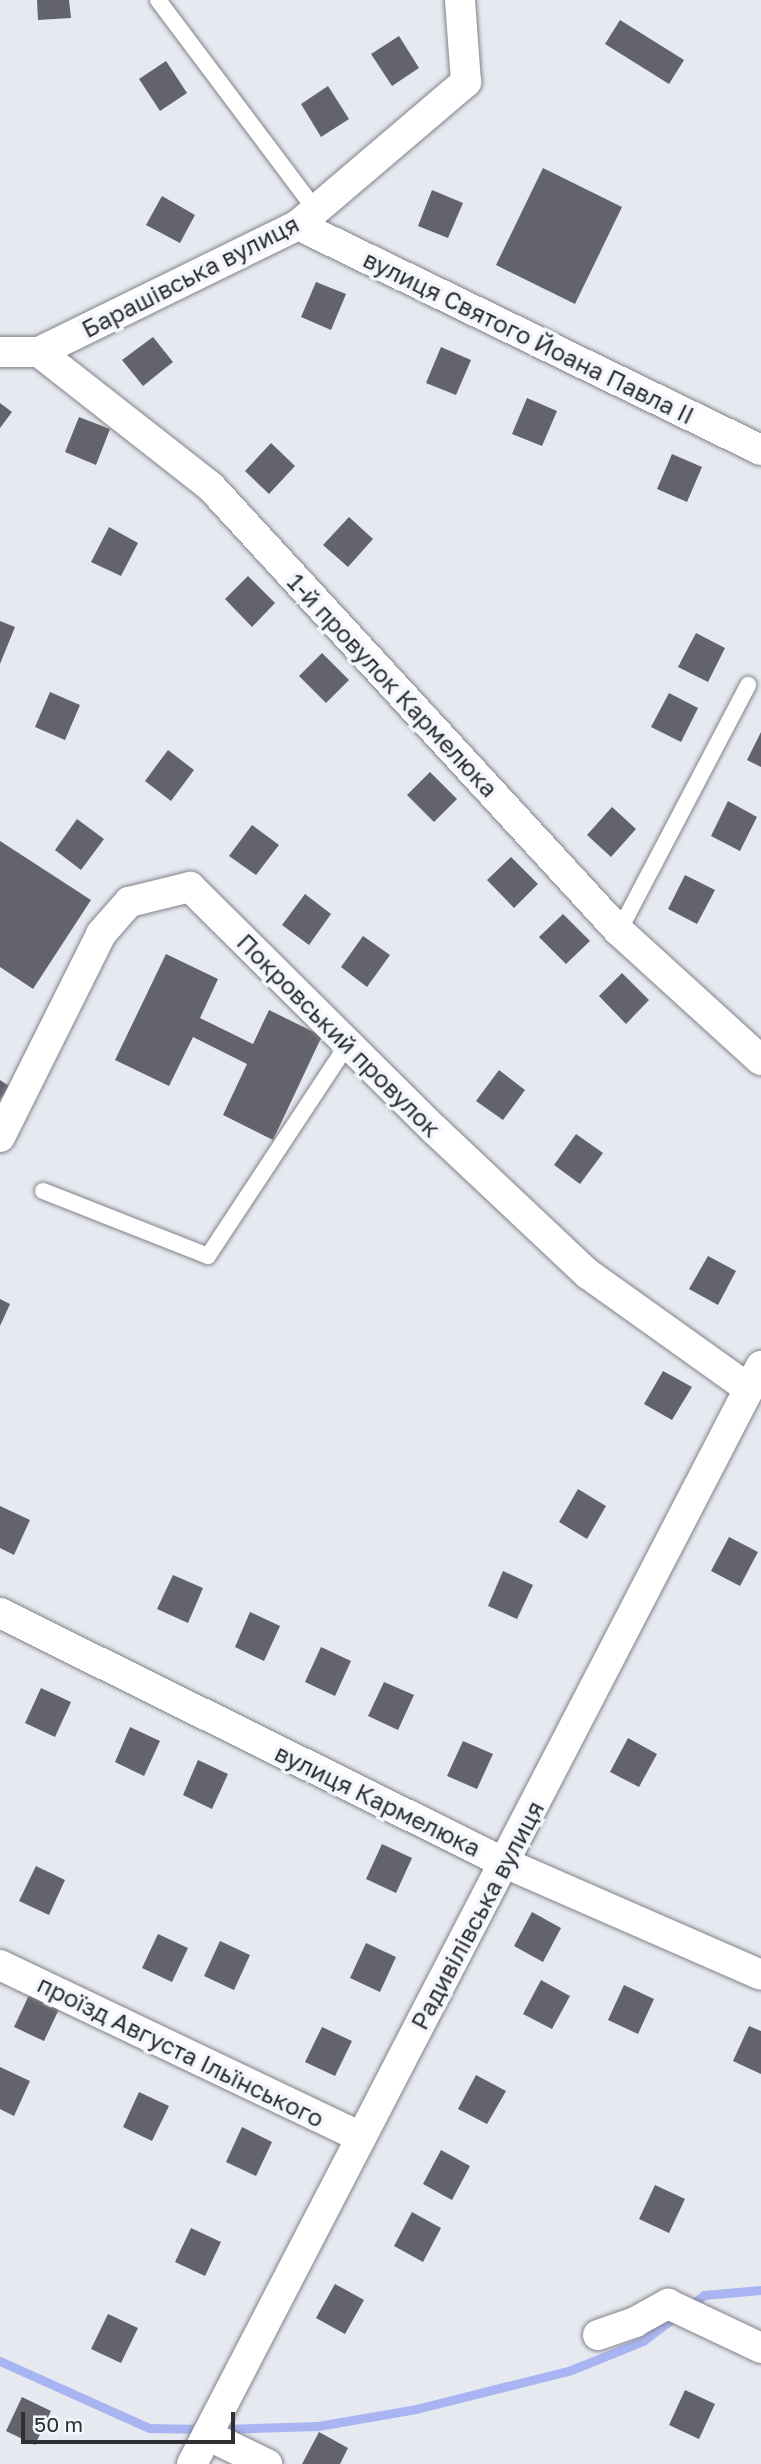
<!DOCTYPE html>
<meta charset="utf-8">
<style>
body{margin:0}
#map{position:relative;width:761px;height:2464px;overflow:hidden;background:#e7e9f1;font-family:"Golos Text",sans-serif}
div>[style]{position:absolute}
.stream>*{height:9px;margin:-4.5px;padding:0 4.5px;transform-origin:4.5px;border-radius:4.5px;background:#a8b5f2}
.building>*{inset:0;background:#63646b}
.roads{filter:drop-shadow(0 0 2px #818289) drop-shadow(0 0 2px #818289)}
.service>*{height:16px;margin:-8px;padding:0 8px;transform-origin:8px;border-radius:8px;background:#fff}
.minor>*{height:30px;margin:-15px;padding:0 15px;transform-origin:15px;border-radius:15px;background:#fff}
span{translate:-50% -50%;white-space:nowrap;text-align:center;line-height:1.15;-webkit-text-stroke:7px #f4f6fe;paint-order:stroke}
.street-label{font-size:24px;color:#2f3032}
.scale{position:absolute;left:21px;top:2412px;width:214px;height:32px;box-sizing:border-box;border:4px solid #2f3032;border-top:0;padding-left:9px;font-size:21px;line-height:24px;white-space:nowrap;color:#2f3032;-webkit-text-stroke:5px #f4f6fe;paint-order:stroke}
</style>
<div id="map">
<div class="stream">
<i style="left:0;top:2361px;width:163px;rotate:24.2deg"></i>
<i style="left:149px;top:2428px;width:53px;rotate:1.1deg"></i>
<i style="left:220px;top:2429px;width:98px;rotate:-1.8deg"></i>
<i style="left:318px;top:2426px;width:99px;rotate:-9.8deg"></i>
<i style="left:416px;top:2409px;width:160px;rotate:-14.1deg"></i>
<i style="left:571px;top:2370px;width:78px;rotate:-21.9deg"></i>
<i style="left:643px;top:2341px;width:76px;rotate:-37deg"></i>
<i style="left:704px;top:2295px;width:57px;rotate:-5deg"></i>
</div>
<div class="building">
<i style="clip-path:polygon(37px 0,69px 0,71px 18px,38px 20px)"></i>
<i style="clip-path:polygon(620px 20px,684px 60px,669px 84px,605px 44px)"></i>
<i style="clip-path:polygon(399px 36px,419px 68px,392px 86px,371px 54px)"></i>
<i style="clip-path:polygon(166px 61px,187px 93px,160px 111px,139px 79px)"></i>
<i style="clip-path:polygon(328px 86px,349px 119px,321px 137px,301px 104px)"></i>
<i style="clip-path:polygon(543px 168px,622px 207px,575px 304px,496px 265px)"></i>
<i style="clip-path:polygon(432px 190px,463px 203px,448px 238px,418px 226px)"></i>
<i style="clip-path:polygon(162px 196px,195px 215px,180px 243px,146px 225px)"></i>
<i style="clip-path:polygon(316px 282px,346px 294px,331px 330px,301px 317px)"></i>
<i style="clip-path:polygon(153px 337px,173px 362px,143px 386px,122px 360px)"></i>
<i style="clip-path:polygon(441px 347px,471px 360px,456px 395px,426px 383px)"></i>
<i style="clip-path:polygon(527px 398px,557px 411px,542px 446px,512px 434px)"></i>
<i style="clip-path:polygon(0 403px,12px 412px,0 428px)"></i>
<i style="clip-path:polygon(79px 417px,110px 429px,96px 465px,65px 452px)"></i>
<i style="clip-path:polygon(271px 443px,295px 466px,269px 494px,245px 471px)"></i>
<i style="clip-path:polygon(672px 454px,702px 467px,687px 502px,657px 489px)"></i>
<i style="clip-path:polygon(349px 517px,373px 539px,348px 567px,323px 545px)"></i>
<i style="clip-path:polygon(109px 527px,138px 543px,121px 576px,91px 562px)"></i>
<i style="clip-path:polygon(248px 576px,275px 603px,252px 627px,225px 599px)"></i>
<i style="clip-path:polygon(0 621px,15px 627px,0 664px)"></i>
<i style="clip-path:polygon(696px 633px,725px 648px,708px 682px,678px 667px)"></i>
<i style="clip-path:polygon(322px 653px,349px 680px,326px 703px,299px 676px)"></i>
<i style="clip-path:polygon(50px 692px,80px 705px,65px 740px,35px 727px)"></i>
<i style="clip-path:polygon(669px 693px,698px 708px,681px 742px,651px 727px)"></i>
<i style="clip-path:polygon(761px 732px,761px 767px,747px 760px)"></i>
<i style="clip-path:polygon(168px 750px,194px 770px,171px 801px,145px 781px)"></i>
<i style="clip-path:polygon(430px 772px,457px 799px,434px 822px,407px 795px)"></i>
<i style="clip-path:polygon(728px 801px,757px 817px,740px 851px,711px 836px)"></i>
<i style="clip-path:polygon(612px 807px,636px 829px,611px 857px,587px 835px)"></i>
<i style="clip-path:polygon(77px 819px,104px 839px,81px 870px,55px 850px)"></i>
<i style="clip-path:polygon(252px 825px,279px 845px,256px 875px,229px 856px)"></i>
<i style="clip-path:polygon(0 841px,91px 900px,33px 989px,0 967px)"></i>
<i style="clip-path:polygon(511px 857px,538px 884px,514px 908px,487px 880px)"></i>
<i style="clip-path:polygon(685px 875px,715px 890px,697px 924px,668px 909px)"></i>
<i style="clip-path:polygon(305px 894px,331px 914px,309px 945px,282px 925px)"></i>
<i style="clip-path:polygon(563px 914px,590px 941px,566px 964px,539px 937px)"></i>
<i style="clip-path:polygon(363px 936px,390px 955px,367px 987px,341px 967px)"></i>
<i style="clip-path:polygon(166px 954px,218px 979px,200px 1018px,253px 1044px,269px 1010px,322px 1036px,273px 1140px,223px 1115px,247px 1064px,193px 1037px,169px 1086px,115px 1060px)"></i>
<i style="clip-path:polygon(622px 973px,649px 1000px,626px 1024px,599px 996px)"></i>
<i style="clip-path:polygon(499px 1070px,525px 1090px,503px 1120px,476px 1101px)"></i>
<i style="clip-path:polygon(0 1080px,9px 1086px,0 1100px)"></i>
<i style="clip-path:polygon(576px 1134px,603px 1153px,580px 1184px,554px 1165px)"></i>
<i style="clip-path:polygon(708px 1256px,736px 1271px,718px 1305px,689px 1289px)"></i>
<i style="clip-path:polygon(0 1299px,10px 1304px,0 1326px)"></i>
<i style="clip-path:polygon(663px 1371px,692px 1387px,672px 1420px,644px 1404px)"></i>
<i style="clip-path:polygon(578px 1489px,606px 1506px,587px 1539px,559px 1522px)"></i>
<i style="clip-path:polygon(0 1506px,30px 1520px,14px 1555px,0 1548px)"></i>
<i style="clip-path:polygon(729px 1537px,758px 1552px,740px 1586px,711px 1571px)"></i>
<i style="clip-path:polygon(503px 1571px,533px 1585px,517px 1619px,488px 1606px)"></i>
<i style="clip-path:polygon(173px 1575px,203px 1588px,188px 1623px,157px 1609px)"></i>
<i style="clip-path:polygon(250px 1612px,280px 1626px,264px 1661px,235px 1647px)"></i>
<i style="clip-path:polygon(321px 1647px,351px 1661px,335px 1696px,305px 1682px)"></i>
<i style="clip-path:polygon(384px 1682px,414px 1695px,398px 1730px,368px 1716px)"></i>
<i style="clip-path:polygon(41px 1688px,71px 1702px,55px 1737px,25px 1723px)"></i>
<i style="clip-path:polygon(130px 1727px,160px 1741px,144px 1776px,115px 1762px)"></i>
<i style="clip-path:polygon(628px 1738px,657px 1754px,639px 1787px,610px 1772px)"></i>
<i style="clip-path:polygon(463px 1741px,493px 1754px,477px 1789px,447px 1776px)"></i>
<i style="clip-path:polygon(198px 1760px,228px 1774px,212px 1809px,183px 1795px)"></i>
<i style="clip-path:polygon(382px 1844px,412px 1858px,396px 1893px,366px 1879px)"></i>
<i style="clip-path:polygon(36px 1866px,65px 1880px,49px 1915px,19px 1901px)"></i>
<i style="clip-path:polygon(532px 1912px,561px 1928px,543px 1962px,514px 1946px)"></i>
<i style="clip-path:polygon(158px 1934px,188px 1948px,172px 1982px,142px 1968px)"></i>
<i style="clip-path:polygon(220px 1941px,250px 1955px,234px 1990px,204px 1976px)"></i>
<i style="clip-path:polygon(366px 1943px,396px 1957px,380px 1992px,350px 1978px)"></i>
<i style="clip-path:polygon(541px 1980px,570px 1996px,552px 2029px,523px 2014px)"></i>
<i style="clip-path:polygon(624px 1985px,654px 1999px,638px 2034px,608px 2020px)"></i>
<i style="clip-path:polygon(30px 1993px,60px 2007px,44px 2041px,14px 2027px)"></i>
<i style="clip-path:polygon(749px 2026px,761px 2031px,761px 2074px,733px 2061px)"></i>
<i style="clip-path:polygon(322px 2027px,352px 2041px,335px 2076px,305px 2062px)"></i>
<i style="clip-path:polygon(0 2067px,30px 2081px,14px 2116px,0 2109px)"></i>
<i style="clip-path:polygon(476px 2075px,506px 2091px,487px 2124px,458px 2109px)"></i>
<i style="clip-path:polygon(139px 2092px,169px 2106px,152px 2141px,123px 2127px)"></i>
<i style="clip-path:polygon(242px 2127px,272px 2142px,256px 2176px,226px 2162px)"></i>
<i style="clip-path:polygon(441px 2150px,470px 2166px,452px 2200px,423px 2184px)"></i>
<i style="clip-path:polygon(655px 2185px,685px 2199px,669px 2233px,639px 2219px)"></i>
<i style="clip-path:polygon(412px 2212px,441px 2228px,423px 2262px,394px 2246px)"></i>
<i style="clip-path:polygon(191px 2228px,221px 2242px,205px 2276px,175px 2262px)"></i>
<i style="clip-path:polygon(335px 2284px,364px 2300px,345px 2334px,316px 2318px)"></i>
<i style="clip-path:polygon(108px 2314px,138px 2328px,121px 2363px,91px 2349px)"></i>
<i style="clip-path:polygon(685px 2390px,715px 2404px,699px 2439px,669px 2425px)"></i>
<i style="clip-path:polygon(22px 2397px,51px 2411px,35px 2445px,6px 2431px)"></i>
<i style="clip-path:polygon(319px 2432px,348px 2448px,340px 2464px,302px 2464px)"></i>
</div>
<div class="roads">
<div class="service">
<i style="left:158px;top:0;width:261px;rotate:53.1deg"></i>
<i style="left:619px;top:931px;width:278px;rotate:-62.3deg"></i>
<i style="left:43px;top:1191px;width:177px;rotate:21.5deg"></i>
<i style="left:208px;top:1256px;width:254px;rotate:-56.6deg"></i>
</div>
<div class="minor">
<i style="left:298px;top:225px;width:515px;rotate:25.92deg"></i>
<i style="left:0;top:352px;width:39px"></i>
<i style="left:39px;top:352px;width:219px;rotate:38.1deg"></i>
<i style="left:211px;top:487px;width:603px;rotate:47.42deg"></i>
<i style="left:619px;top:931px;width:192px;rotate:42.3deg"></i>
<i style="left:39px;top:352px;width:288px;rotate:-26.1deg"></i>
<i style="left:298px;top:225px;width:221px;rotate:-40.4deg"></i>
<i style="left:466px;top:82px;width:82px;rotate:-94.2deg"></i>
<i style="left:0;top:1137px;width:227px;rotate:-63.5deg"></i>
<i style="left:101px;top:934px;width:43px;rotate:-48.8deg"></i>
<i style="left:129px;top:902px;width:63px;rotate:-13.8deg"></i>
<i style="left:190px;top:887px;width:345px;rotate:44.8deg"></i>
<i style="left:435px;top:1130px;width:210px;rotate:43.3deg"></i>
<i style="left:588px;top:1274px;width:198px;rotate:35.5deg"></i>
<i style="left:0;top:1613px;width:563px;rotate:26.34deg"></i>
<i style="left:505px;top:1863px;width:279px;rotate:23.6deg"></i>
<i style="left:0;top:1965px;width:400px;rotate:25.5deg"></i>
<i style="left:598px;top:2335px;width:39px;rotate:-19deg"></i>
<i style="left:635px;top:2322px;width:38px;rotate:-29deg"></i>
<i style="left:668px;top:2304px;width:103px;rotate:25.3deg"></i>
<i style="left:207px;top:2435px;width:67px;rotate:25.8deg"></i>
<i style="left:192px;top:2464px;width:1237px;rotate:-62.61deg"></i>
</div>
</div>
<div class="street-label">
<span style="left:190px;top:276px;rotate:-27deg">Барашівська вулиця</span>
<span style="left:529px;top:337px;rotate:26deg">вулиця Святого Йоана Павла II</span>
<span style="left:393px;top:685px;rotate:47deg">1-й провулок Кармелюка</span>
<span style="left:339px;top:1035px;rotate:45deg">Покровський провулок</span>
<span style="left:378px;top:1800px;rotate:26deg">вулиця Кармелюка</span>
<span style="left:477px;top:1915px;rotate:-62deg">Радивілівська вулиця</span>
<span style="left:181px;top:2051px;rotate:26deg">проїзд Августа Ільїнського</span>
</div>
<div class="scale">50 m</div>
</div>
